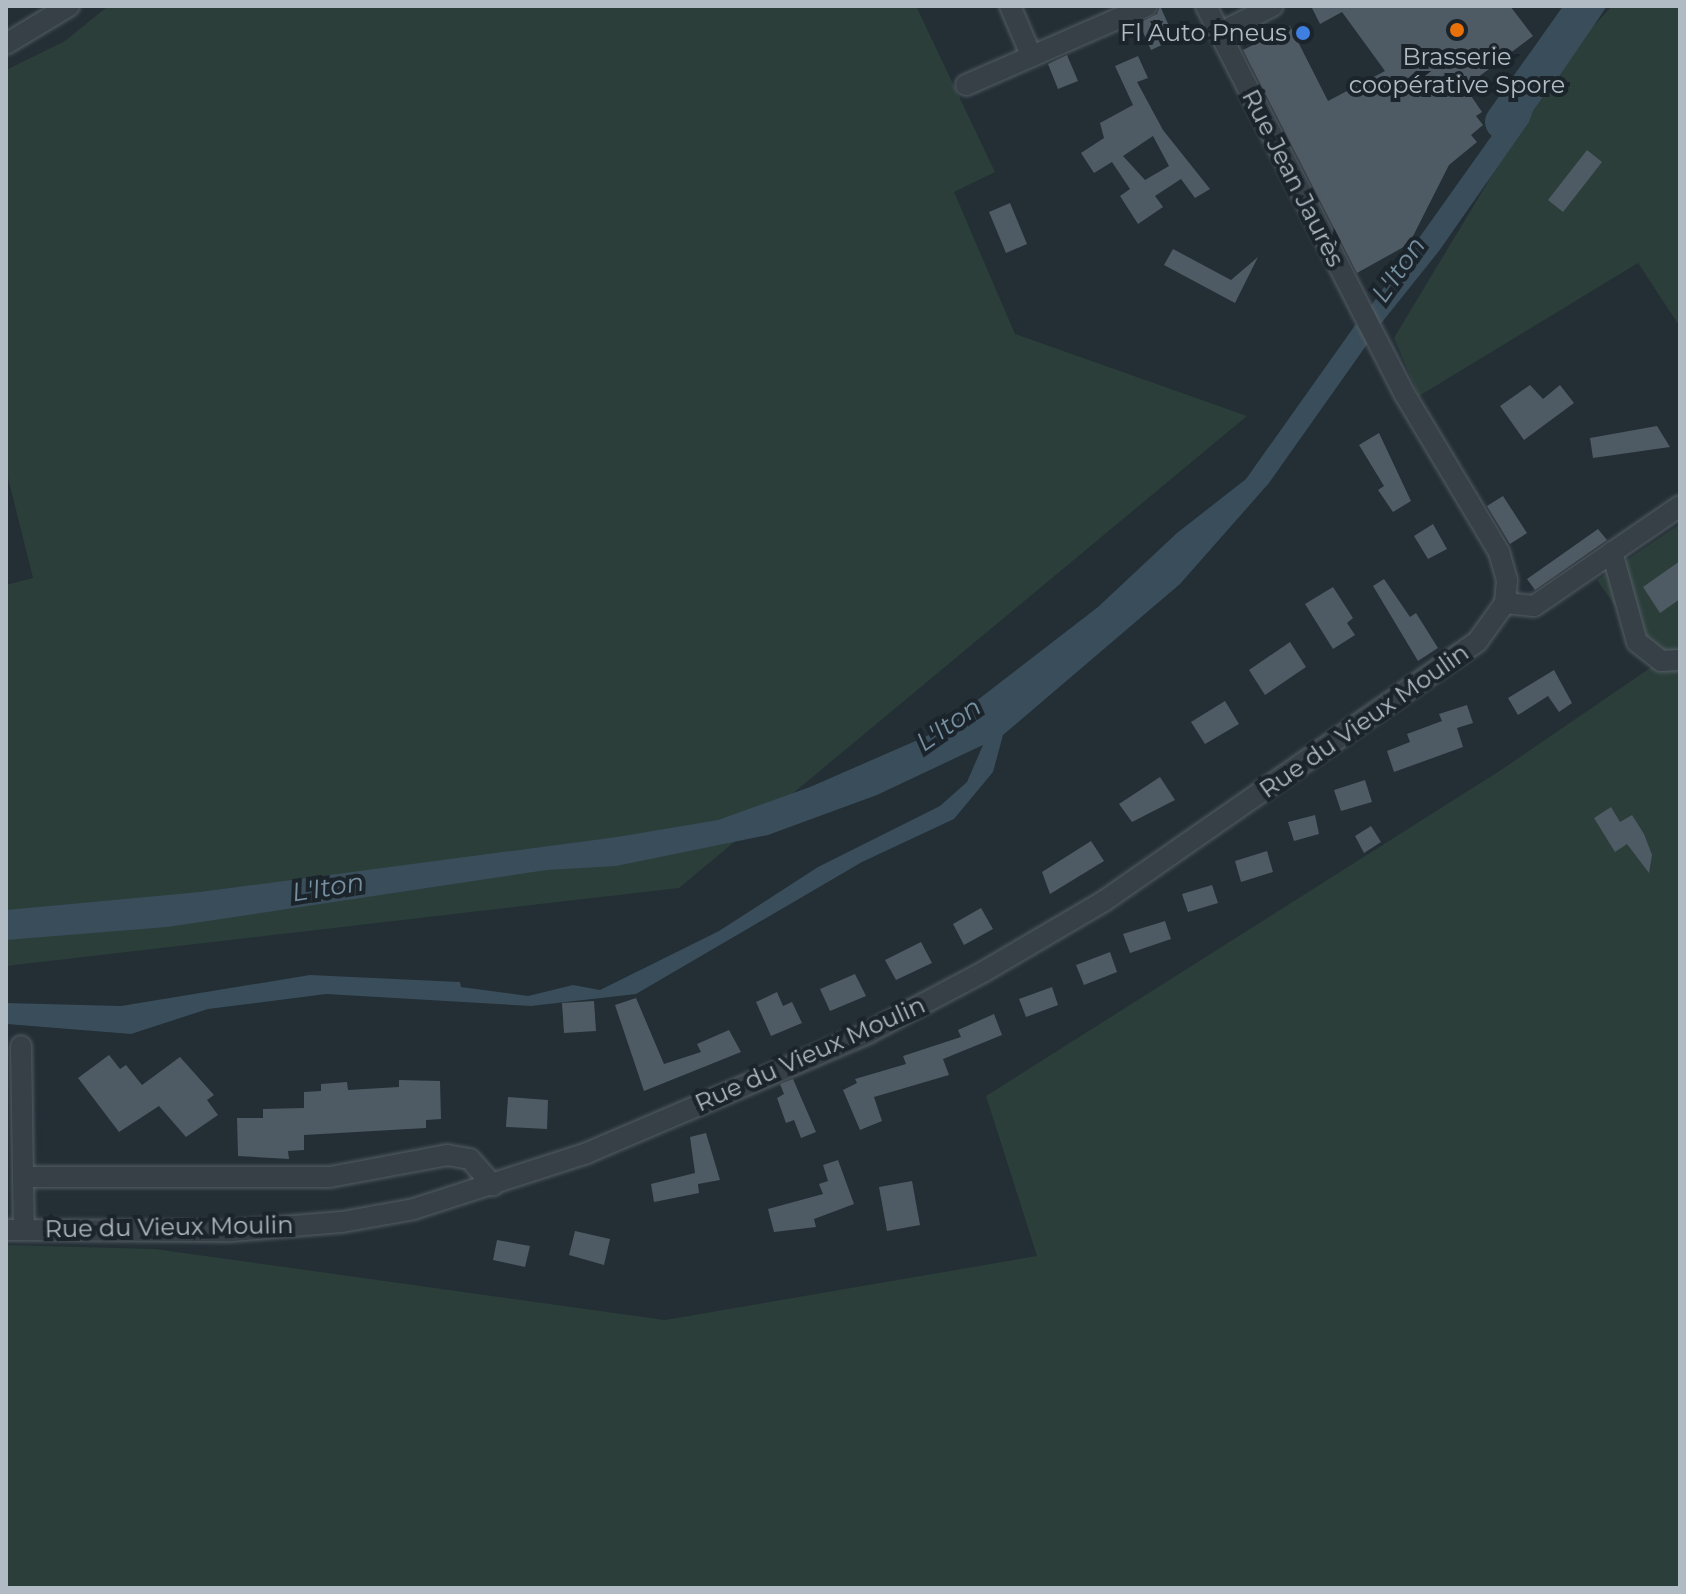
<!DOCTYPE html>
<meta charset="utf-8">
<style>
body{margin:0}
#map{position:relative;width:1686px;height:1594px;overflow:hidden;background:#232e35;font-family:Montserrat,sans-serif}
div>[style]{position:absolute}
.green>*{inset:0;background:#2b3e3a}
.water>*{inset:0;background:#394d5a}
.river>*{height:36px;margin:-18px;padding:0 18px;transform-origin:18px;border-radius:18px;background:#394d5a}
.building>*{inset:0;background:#4f5b64}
.roads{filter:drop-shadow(0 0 2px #545d64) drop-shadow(0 0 2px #545d64)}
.street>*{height:20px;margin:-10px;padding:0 10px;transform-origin:10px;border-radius:10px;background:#374046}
.dots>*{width:22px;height:22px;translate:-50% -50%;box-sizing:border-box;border:4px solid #1c242b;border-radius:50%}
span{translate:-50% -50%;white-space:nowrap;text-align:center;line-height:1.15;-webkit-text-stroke:8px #1c242b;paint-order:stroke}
.poi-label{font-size:24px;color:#b1bbc3}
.right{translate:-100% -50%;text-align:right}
.street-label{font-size:24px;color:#b1bbc3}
.water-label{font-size:26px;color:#7690a2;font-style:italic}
.frame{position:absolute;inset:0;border:8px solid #b1bbc3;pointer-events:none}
</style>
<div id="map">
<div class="green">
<i style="clip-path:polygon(108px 6px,916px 6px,995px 172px,954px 192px,1015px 334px,1247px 416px,679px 888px,6px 966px,6px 585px,33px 578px,6px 470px,6px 70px,65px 41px)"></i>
<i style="clip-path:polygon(1612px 6px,1680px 6px,1680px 327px,1638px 263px,1419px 396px,1394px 338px,1560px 62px)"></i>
<i style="clip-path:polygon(1680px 524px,1680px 1588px,6px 1588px,6px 1245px,155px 1249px,665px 1320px,1037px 1256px,986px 1096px,1501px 770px,1656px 664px,1597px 580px)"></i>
</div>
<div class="water">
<i style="clip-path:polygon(1584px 6px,1607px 6px,1556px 81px,1528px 106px,1533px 111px,1529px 122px,1439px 251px,1375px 331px,1365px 314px)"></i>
<i style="clip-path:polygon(1356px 324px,1368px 343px,1269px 483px,1180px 584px,1003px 735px,993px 772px,954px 819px,862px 862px,636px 994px,531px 1006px,326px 994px,208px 1009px,131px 1034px,7px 1024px,6px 1030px,6px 1003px,121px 1006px,310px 975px,460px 982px,461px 987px,528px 996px,573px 985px,600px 990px,719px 931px,818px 867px,940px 806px,967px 782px,983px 745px,877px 795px,768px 835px,616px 866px,547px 870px,167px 927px,6px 940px,6px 910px,200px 892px,617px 837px,718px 820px,810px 787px,936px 732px,1098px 607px,1177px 533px,1246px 479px)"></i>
</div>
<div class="river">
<i style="left:1503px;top:122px;width:142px;rotate:-54.7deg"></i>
</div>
<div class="building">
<i style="clip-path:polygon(1160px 6px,1175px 39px,1151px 50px,1139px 23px,1157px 14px)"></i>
<i style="clip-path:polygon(1311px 6px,1510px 6px,1533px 36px,1465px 87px,1482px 112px,1476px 116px,1483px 125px,1471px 135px,1477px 142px,1449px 165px,1409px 244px,1357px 273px,1243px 50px,1290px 26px,1328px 101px,1385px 71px,1342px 12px,1320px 24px)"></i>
<i style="clip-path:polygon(1067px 55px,1078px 81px,1058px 89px,1048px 64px)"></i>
<i style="clip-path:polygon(evenodd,1138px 56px,1148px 78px,1137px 82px,1163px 130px,1210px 189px,1195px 198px,1181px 179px,1155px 196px,1163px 207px,1138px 224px,1120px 196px,1130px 189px,1112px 162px,1094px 173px,1081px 153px,1104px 138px,1100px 123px,1133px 105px,1115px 66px,1138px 56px,1153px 136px,1169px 166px,1145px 180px,1123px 156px,1153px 136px)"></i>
<i style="clip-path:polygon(1587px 150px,1602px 162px,1563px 212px,1548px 200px)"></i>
<i style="clip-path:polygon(1010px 203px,1027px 244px,1006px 253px,989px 212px)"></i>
<i style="clip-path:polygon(1173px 249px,1231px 280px,1258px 257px,1235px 303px,1164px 265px)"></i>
<i style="clip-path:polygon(1530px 385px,1543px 399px,1560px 385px,1574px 403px,1524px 440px,1500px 406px)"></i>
<i style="clip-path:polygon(1657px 426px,1670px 447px,1593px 458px,1590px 438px)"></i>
<i style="clip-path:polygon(1379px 433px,1411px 501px,1393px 512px,1378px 490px,1384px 486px,1359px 445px)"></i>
<i style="clip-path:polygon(1503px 496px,1527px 533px,1510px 544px,1487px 506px)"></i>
<i style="clip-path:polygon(1433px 524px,1447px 549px,1428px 559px,1414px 536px)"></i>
<i style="clip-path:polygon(1598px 529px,1607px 540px,1535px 590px,1527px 579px)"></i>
<i style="clip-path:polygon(1680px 561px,1680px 599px,1660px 613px,1643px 587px)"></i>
<i style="clip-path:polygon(1384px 579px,1410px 617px,1416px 613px,1438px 648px,1418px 661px,1373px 586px)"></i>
<i style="clip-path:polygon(1333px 587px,1353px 618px,1347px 623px,1355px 635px,1333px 649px,1305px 604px)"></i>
<i style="clip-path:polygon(1290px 642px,1306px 667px,1265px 695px,1249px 670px)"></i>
<i style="clip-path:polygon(1554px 670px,1572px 703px,1559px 712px,1548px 696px,1518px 715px,1508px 698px)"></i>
<i style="clip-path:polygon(1225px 701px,1239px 724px,1205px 744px,1191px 722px)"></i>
<i style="clip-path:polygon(1467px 705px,1473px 723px,1457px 728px,1463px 747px,1394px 772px,1387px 751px,1410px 742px,1407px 734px,1442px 721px,1439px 714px)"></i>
<i style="clip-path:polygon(1160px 777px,1175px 800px,1132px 822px,1119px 804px)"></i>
<i style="clip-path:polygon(1365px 780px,1372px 802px,1341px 811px,1334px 790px)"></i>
<i style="clip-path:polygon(1611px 807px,1620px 822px,1632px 815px,1644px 834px,1652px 855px,1649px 873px,1627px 844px,1615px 852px,1594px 818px)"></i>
<i style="clip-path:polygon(1315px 815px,1319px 834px,1294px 841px,1288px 822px)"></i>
<i style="clip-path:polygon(1371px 826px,1381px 842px,1364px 853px,1355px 836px)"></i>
<i style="clip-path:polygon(1091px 841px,1104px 861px,1050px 894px,1042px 872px)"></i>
<i style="clip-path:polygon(1267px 851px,1273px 872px,1241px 882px,1235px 861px)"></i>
<i style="clip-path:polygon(1212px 885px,1218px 903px,1188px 912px,1182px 894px)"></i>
<i style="clip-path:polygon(981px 908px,993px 929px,964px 945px,953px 924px)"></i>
<i style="clip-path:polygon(1165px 921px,1171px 939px,1130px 953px,1123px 934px)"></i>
<i style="clip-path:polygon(921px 942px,932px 963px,896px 980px,885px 960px)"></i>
<i style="clip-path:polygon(1110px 952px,1117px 972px,1084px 985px,1076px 965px)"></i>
<i style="clip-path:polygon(855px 974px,866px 996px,830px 1011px,820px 989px)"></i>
<i style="clip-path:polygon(1052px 987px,1058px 1005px,1026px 1017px,1019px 999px)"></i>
<i style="clip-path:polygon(777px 992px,783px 1006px,792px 1002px,802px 1023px,771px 1036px,756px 1002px)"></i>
<i style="clip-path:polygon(636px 998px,664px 1064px,701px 1052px,697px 1044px,729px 1030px,741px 1052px,644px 1091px,615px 1005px)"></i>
<i style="clip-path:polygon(594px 1001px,596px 1031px,564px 1033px,562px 1003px)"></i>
<i style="clip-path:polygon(994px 1014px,1002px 1035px,943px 1059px,949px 1075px,874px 1097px,882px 1121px,860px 1130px,843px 1090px,857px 1083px,855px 1079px,906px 1064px,903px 1056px,961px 1037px,958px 1030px)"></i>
<i style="clip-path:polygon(109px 1055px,120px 1069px,126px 1065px,142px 1085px,180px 1057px,214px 1095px,207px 1100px,218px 1115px,186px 1137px,159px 1106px,119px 1132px,78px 1078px)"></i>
<i style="clip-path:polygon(793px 1079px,816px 1132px,801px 1138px,794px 1120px,786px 1123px,777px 1098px,784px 1094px,780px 1084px)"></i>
<i style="clip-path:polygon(399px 1080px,440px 1081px,441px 1119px,426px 1120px,426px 1128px,304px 1135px,304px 1150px,288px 1151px,289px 1159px,238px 1156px,237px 1118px,263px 1118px,263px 1109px,304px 1108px,304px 1092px,321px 1091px,321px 1084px,347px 1082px,348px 1090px,399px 1087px)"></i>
<i style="clip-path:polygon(508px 1097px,548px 1100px,547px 1129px,506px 1127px)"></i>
<i style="clip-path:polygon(706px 1133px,720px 1180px,698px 1184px,699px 1193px,654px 1202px,651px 1184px,695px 1173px,690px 1137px)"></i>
<i style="clip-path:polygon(838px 1160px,854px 1204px,814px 1219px,816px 1227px,774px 1232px,768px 1209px,823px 1194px,819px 1184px,828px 1181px,823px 1165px)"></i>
<i style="clip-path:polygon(912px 1181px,920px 1225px,887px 1231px,879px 1187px)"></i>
<i style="clip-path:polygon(575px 1231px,610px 1239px,604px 1265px,569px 1255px)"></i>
<i style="clip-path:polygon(497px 1240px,530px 1246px,525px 1267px,493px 1260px)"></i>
</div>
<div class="roads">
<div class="street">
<i style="left:1010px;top:6px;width:53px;rotate:66.8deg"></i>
<i style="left:1220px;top:33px;width:59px;rotate:-27deg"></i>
<i style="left:6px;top:44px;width:74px;rotate:-31.1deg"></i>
<i style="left:966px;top:85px;width:197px;rotate:-23.6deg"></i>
<i style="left:1612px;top:552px;width:93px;rotate:74.5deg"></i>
<i style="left:1637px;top:642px;width:31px;rotate:38deg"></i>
<i style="left:1661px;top:661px;width:19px;rotate:-3deg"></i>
<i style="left:1505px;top:603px;width:29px;rotate:6deg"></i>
<i style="left:1534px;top:606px;width:177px;rotate:-34.4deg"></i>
<i style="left:21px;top:1046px;width:131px;rotate:89.1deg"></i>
<i style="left:6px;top:1230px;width:226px;rotate:0.3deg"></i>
<i style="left:232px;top:1231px;width:110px;rotate:-4.7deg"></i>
<i style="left:342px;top:1222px;width:73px;rotate:-10.2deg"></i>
<i style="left:414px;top:1209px;width:182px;rotate:-17.9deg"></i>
<i style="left:587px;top:1153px;width:306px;rotate:-23.1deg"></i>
<i style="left:868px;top:1033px;width:130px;rotate:-27.9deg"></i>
<i style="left:983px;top:972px;width:140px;rotate:-30.4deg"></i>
<i style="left:1104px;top:901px;width:454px;rotate:-34.8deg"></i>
<i style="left:1477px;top:642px;width:48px;rotate:-54.3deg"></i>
<i style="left:1505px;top:603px;width:23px;rotate:-85deg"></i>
<i style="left:1507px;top:580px;width:29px;rotate:-106deg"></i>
<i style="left:1499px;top:552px;width:183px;rotate:-120.9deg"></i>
<i style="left:1405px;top:395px;width:437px;rotate:-117.1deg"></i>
<i style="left:24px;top:1230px;width:53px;rotate:-91.1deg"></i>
<i style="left:23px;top:1177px;width:307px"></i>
<i style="left:330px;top:1177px;width:119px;rotate:-10.6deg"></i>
<i style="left:447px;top:1155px;width:23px;rotate:10deg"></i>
<i style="left:470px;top:1159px;width:35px;rotate:49deg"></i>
</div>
</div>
<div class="dots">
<i style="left:1457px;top:30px;background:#e8710a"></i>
<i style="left:1303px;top:33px;background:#3f7fe0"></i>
</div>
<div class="poi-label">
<span class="right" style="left:1287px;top:33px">Fl Auto Pneus</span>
<span style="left:1457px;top:71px">Brasserie<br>coopérative Spore</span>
</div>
<div class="street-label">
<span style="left:1293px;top:178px;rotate:63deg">Rue Jean Jaurès</span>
<span style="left:1364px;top:721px;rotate:-35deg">Rue du Vieux Moulin</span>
<span style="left:810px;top:1054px;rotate:-24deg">Rue du Vieux Moulin</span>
<span style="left:169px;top:1227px;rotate:-1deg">Rue du Vieux Moulin</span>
</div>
<div class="water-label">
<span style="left:1399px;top:270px;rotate:-55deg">L'Iton</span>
<span style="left:949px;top:725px;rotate:-35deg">L'Iton</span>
<span style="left:328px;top:888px;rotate:-9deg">L'Iton</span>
</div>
<div class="frame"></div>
</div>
